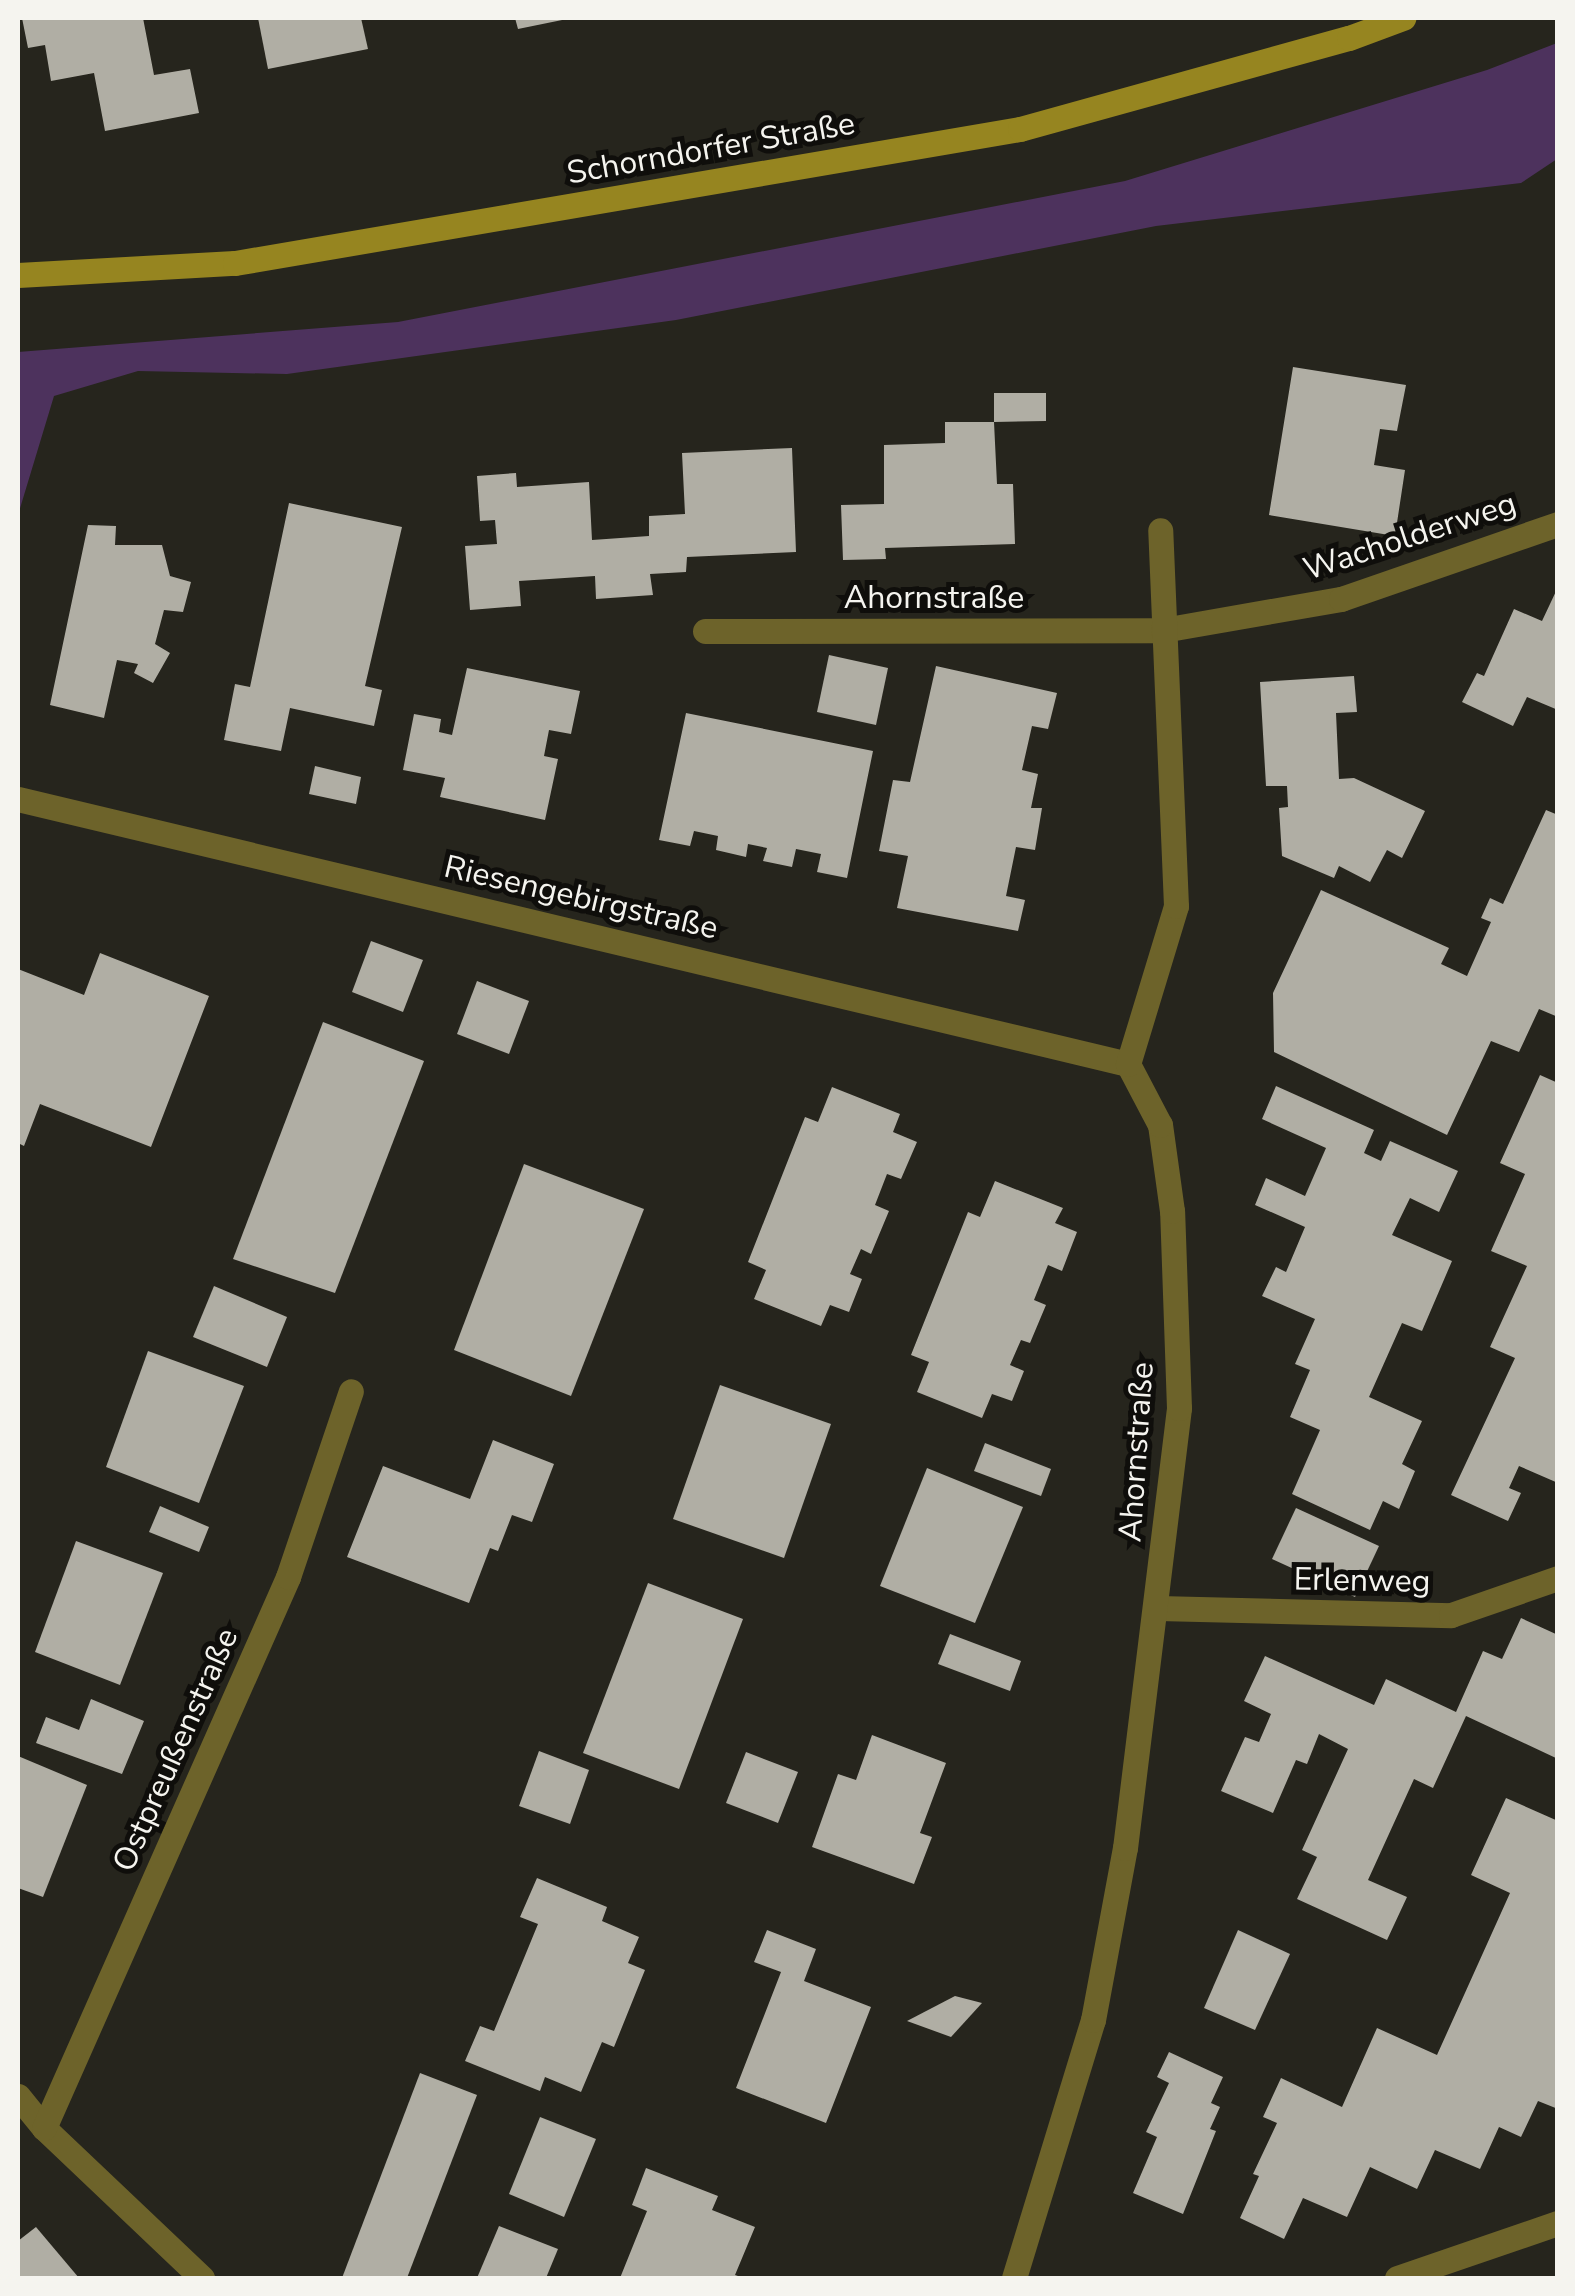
<!DOCTYPE html>
<meta charset="utf-8">
<style>
body{margin:0}
#map{position:relative;width:1575px;height:2296px;overflow:hidden;background:#26251d;font-family:"Nunito Sans",sans-serif}
div>[style]{position:absolute}
.green>*{inset:0;background:#4d325d}
.building>*{inset:0;background:#b0aea4}
.street>*{height:25px;margin:-12.5px;padding:0 12.5px;transform-origin:12.5px;border-radius:12.5px;background:#6d632a}
.secondary>*{height:25px;margin:-12.5px;padding:0 12.5px;transform-origin:12.5px;border-radius:12.5px;background:#968520}
span{translate:-50% -50%;white-space:nowrap;text-align:center;line-height:1.15;-webkit-text-stroke:10px #0f0e0b;paint-order:stroke}
.street-label{font-size:32px;color:#f5f4ef}
.frame{position:absolute;inset:0;border:20px solid #f5f4ef;pointer-events:none}
</style>
<div id="map">
<div class="green">
<i style="clip-path:polygon(1557px 43px,1557px 159px,1521px 183px,1156px 226px,676px 320px,287px 374px,138px 371px,54px 396px,18px 515px,18px 352px,398px 322px,1125px 181px,1487px 70px)"></i>
</div>
<div class="building">
<i style="clip-path:polygon(22px 18px,143px 18px,154px 75px,190px 69px,199px 113px,105px 131px,94px 73px,51px 81px,45px 45px,28px 48px)"></i>
<i style="clip-path:polygon(258px 18px,361px 18px,368px 49px,268px 69px)"></i>
<i style="clip-path:polygon(515px 18px,567px 18px,567px 19px,518px 29px)"></i>
<i style="clip-path:polygon(1293px 367px,1406px 385px,1397px 431px,1380px 429px,1374px 465px,1405px 470px,1395px 536px,1269px 515px)"></i>
<i style="clip-path:polygon(994px 393px,1046px 393px,1046px 421px,994px 422px)"></i>
<i style="clip-path:polygon(945px 422px,994px 422px,997px 484px,1013px 484px,1015px 544px,885px 548px,886px 559px,843px 560px,841px 505px,884px 504px,884px 445px,945px 443px)"></i>
<i style="clip-path:polygon(792px 448px,796px 552px,687px 557px,686px 572px,650px 574px,653px 595px,596px 599px,595px 576px,519px 581px,521px 606px,470px 610px,465px 546px,497px 544px,495px 520px,480px 521px,477px 476px,516px 473px,517px 487px,589px 482px,592px 540px,649px 536px,649px 516px,685px 514px,682px 453px)"></i>
<i style="clip-path:polygon(289px 503px,402px 527px,365px 686px,382px 690px,374px 726px,290px 708px,281px 751px,224px 740px,235px 684px,250px 687px)"></i>
<i style="clip-path:polygon(88px 525px,116px 526px,115px 545px,162px 545px,170px 576px,191px 582px,183px 612px,164px 610px,155px 644px,170px 653px,153px 683px,134px 673px,138px 664px,117px 660px,104px 718px,50px 705px)"></i>
<i style="clip-path:polygon(1558px 587px,1558px 710px,1527px 697px,1513px 726px,1462px 702px,1477px 673px,1484px 676px,1514px 609px,1542px 621px)"></i>
<i style="clip-path:polygon(829px 655px,888px 668px,876px 725px,817px 712px)"></i>
<i style="clip-path:polygon(936px 666px,1057px 693px,1048px 729px,1032px 726px,1022px 770px,1038px 774px,1031px 808px,1042px 808px,1035px 850px,1016px 847px,1006px 896px,1025px 900px,1018px 931px,897px 908px,908px 856px,879px 851px,893px 780px,910px 782px)"></i>
<i style="clip-path:polygon(467px 668px,580px 691px,571px 734px,549px 730px,544px 756px,558px 759px,545px 820px,440px 797px,445px 778px,403px 770px,414px 714px,441px 719px,439px 732px,452px 735px)"></i>
<i style="clip-path:polygon(1354px 676px,1357px 712px,1336px 713px,1339px 779px,1354px 778px,1425px 811px,1402px 858px,1387px 850px,1370px 882px,1339px 866px,1334px 878px,1282px 856px,1279px 808px,1288px 807px,1287px 786px,1266px 786px,1260px 682px)"></i>
<i style="clip-path:polygon(686px 713px,873px 751px,847px 878px,817px 872px,821px 854px,796px 849px,792px 867px,763px 861px,767px 848px,748px 844px,746px 857px,716px 850px,718px 836px,694px 831px,690px 846px,659px 840px)"></i>
<i style="clip-path:polygon(315px 766px,361px 777px,356px 804px,309px 794px)"></i>
<i style="clip-path:polygon(1546px 810px,1558px 815px,1558px 1017px,1539px 1009px,1519px 1052px,1491px 1041px,1447px 1135px,1274px 1052px,1273px 993px,1321px 890px,1449px 948px,1441px 964px,1467px 976px,1491px 922px,1481px 918px,1490px 898px,1503px 904px)"></i>
<i style="clip-path:polygon(371px 941px,423px 960px,403px 1012px,352px 992px)"></i>
<i style="clip-path:polygon(100px 953px,209px 996px,151px 1147px,40px 1104px,24px 1146px,18px 1143px,18px 969px,84px 995px)"></i>
<i style="clip-path:polygon(477px 981px,529px 1001px,509px 1054px,457px 1034px)"></i>
<i style="clip-path:polygon(323px 1022px,424px 1061px,335px 1293px,233px 1259px)"></i>
<i style="clip-path:polygon(1540px 1075px,1558px 1083px,1558px 1483px,1519px 1466px,1509px 1488px,1521px 1493px,1508px 1521px,1451px 1495px,1515px 1358px,1490px 1347px,1527px 1266px,1491px 1251px,1525px 1174px,1500px 1163px)"></i>
<i style="clip-path:polygon(1276px 1086px,1374px 1130px,1364px 1153px,1381px 1161px,1390px 1141px,1458px 1171px,1439px 1212px,1410px 1198px,1392px 1235px,1452px 1261px,1422px 1331px,1402px 1323px,1369px 1397px,1422px 1421px,1402px 1464px,1415px 1471px,1399px 1509px,1383px 1501px,1370px 1530px,1292px 1494px,1320px 1430px,1290px 1417px,1310px 1370px,1295px 1364px,1315px 1319px,1262px 1296px,1276px 1267px,1286px 1272px,1305px 1227px,1255px 1205px,1266px 1178px,1305px 1196px,1326px 1148px,1262px 1119px)"></i>
<i style="clip-path:polygon(832px 1087px,900px 1114px,893px 1132px,917px 1142px,901px 1179px,887px 1174px,875px 1205px,889px 1211px,871px 1254px,861px 1249px,850px 1274px,862px 1279px,849px 1312px,830px 1305px,821px 1326px,754px 1299px,766px 1270px,748px 1262px,805px 1117px,818px 1122px)"></i>
<i style="clip-path:polygon(524px 1164px,644px 1209px,571px 1396px,454px 1350px)"></i>
<i style="clip-path:polygon(995px 1181px,1063px 1208px,1055px 1223px,1077px 1232px,1062px 1271px,1048px 1265px,1034px 1300px,1046px 1305px,1030px 1343px,1021px 1340px,1010px 1365px,1024px 1371px,1012px 1401px,992px 1394px,982px 1418px,917px 1392px,929px 1362px,911px 1355px,968px 1212px,980px 1217px)"></i>
<i style="clip-path:polygon(214px 1286px,287px 1317px,267px 1367px,193px 1337px)"></i>
<i style="clip-path:polygon(148px 1351px,244px 1386px,199px 1503px,106px 1467px)"></i>
<i style="clip-path:polygon(720px 1385px,831px 1424px,784px 1558px,673px 1519px)"></i>
<i style="clip-path:polygon(493px 1440px,554px 1464px,532px 1522px,512px 1515px,498px 1551px,490px 1548px,469px 1603px,347px 1557px,383px 1466px,470px 1499px)"></i>
<i style="clip-path:polygon(985px 1443px,1051px 1469px,1041px 1496px,974px 1471px)"></i>
<i style="clip-path:polygon(927px 1468px,1023px 1507px,975px 1623px,880px 1586px)"></i>
<i style="clip-path:polygon(160px 1506px,209px 1527px,199px 1552px,149px 1532px)"></i>
<i style="clip-path:polygon(1296px 1508px,1379px 1546px,1355px 1597px,1272px 1559px)"></i>
<i style="clip-path:polygon(76px 1541px,163px 1573px,120px 1685px,35px 1652px)"></i>
<i style="clip-path:polygon(648px 1583px,743px 1619px,679px 1789px,583px 1753px)"></i>
<i style="clip-path:polygon(1521px 1618px,1558px 1635px,1558px 1759px,1466px 1716px,1433px 1788px,1414px 1779px,1368px 1880px,1407px 1897px,1387px 1940px,1297px 1899px,1317px 1857px,1302px 1850px,1348px 1749px,1319px 1734px,1307px 1764px,1296px 1760px,1273px 1813px,1221px 1791px,1245px 1737px,1259px 1742px,1271px 1714px,1244px 1701px,1265px 1656px,1374px 1705px,1386px 1679px,1456px 1712px,1483px 1651px,1502px 1659px)"></i>
<i style="clip-path:polygon(950px 1634px,1021px 1661px,1010px 1691px,938px 1664px)"></i>
<i style="clip-path:polygon(91px 1699px,144px 1721px,122px 1774px,36px 1743px,46px 1717px,79px 1730px)"></i>
<i style="clip-path:polygon(872px 1735px,946px 1763px,920px 1833px,932px 1837px,914px 1884px,812px 1847px,838px 1774px,856px 1780px)"></i>
<i style="clip-path:polygon(539px 1751px,589px 1770px,570px 1824px,519px 1806px)"></i>
<i style="clip-path:polygon(746px 1752px,798px 1772px,778px 1823px,726px 1803px)"></i>
<i style="clip-path:polygon(18px 1756px,87px 1785px,43px 1897px,18px 1888px)"></i>
<i style="clip-path:polygon(1506px 1798px,1558px 1821px,1558px 2109px,1538px 2101px,1521px 2137px,1499px 2127px,1480px 2169px,1435px 2150px,1417px 2189px,1370px 2167px,1347px 2217px,1303px 2198px,1284px 2239px,1240px 2218px,1259px 2176px,1253px 2174px,1277px 2123px,1263px 2117px,1281px 2078px,1342px 2107px,1377px 2028px,1437px 2055px,1510px 1893px,1471px 1875px)"></i>
<i style="clip-path:polygon(537px 1878px,607px 1907px,602px 1921px,639px 1937px,628px 1963px,645px 1970px,614px 2047px,602px 2042px,581px 2092px,545px 2077px,540px 2091px,465px 2061px,480px 2026px,494px 2031px,538px 1924px,520px 1917px)"></i>
<i style="clip-path:polygon(767px 1930px,816px 1949px,804px 1981px,871px 2007px,826px 2123px,736px 2088px,781px 1972px,754px 1962px)"></i>
<i style="clip-path:polygon(1238px 1930px,1290px 1954px,1255px 2030px,1204px 2008px)"></i>
<i style="clip-path:polygon(955px 1996px,982px 2003px,951px 2037px,907px 2021px)"></i>
<i style="clip-path:polygon(1169px 2052px,1223px 2077px,1211px 2103px,1220px 2107px,1210px 2129px,1216px 2131px,1183px 2214px,1133px 2193px,1157px 2137px,1146px 2132px,1169px 2083px,1157px 2077px)"></i>
<i style="clip-path:polygon(420px 2073px,477px 2095px,407px 2278px,342px 2278px)"></i>
<i style="clip-path:polygon(540px 2117px,596px 2139px,564px 2217px,509px 2194px)"></i>
<i style="clip-path:polygon(646px 2168px,718px 2196px,712px 2210px,755px 2227px,735px 2275px,744px 2278px,620px 2278px,647px 2211px,632px 2205px)"></i>
<i style="clip-path:polygon(499px 2226px,558px 2249px,546px 2278px,477px 2278px)"></i>
<i style="clip-path:polygon(36px 2227px,79px 2278px,18px 2278px,18px 2241px)"></i>
</div>
<div class="street">
<i style="left:705px;top:631px;width:458px;rotate:-0.1deg"></i>
<i style="left:1163px;top:630px;width:181px;rotate:-9.9deg"></i>
<i style="left:1341px;top:599px;width:230px;rotate:-19.1deg"></i>
<i style="left:18px;top:799px;width:1141px;rotate:13.43deg"></i>
<i style="left:1158px;top:1608px;width:293px;rotate:1.4deg"></i>
<i style="left:1451px;top:1615px;width:113px;rotate:-19.1deg"></i>
<i style="left:18px;top:2096px;width:41px;rotate:50.9deg"></i>
<i style="left:44px;top:2128px;width:218px;rotate:43.5deg"></i>
<i style="left:44px;top:2128px;width:603px;rotate:-66.11deg"></i>
<i style="left:288px;top:1577px;width:196px;rotate:-71.3deg"></i>
<i style="left:1014px;top:2278px;width:270px;rotate:-73deg"></i>
<i style="left:1093px;top:2020px;width:175px;rotate:-79.5deg"></i>
<i style="left:1125px;top:1848px;width:443px;rotate:-83deg"></i>
<i style="left:1179px;top:1408px;width:197px;rotate:-92deg"></i>
<i style="left:1172px;top:1211px;width:87px;rotate:-97.9deg"></i>
<i style="left:1160px;top:1125px;width:69px;rotate:-117.7deg"></i>
<i style="left:1128px;top:1064px;width:165px;rotate:-73.1deg"></i>
<i style="left:1176px;top:906px;width:376px;rotate:-92.4deg"></i>
<i style="left:1397px;top:2278px;width:170px;rotate:-18.9deg"></i>
</div>
<div class="secondary">
<i style="left:18px;top:275px;width:217px;rotate:-3.2deg"></i>
<i style="left:235px;top:263px;width:796px;rotate:-9.69deg"></i>
<i style="left:1020px;top:129px;width:341px;rotate:-15.5deg"></i>
<i style="left:1349px;top:38px;width:58px;rotate:-20.3deg"></i>
</div>
<div class="street-label">
<span style="left:711px;top:149px;rotate:-10deg">Schorndorfer Straße</span>
<span style="left:1410px;top:537px;rotate:-18deg">Wacholderweg</span>
<span style="left:934px;top:598px">Ahornstraße</span>
<span style="left:581px;top:898px;rotate:13deg">Riesengebirgstraße</span>
<span style="left:1137px;top:1452px;rotate:-86deg">Ahornstraße</span>
<span style="left:1362px;top:1581px;rotate:1deg">Erlenweg</span>
<span style="left:176px;top:1750px;rotate:-66deg">Ostpreußenstraße</span>
</div>
<div class="frame"></div>
</div>
